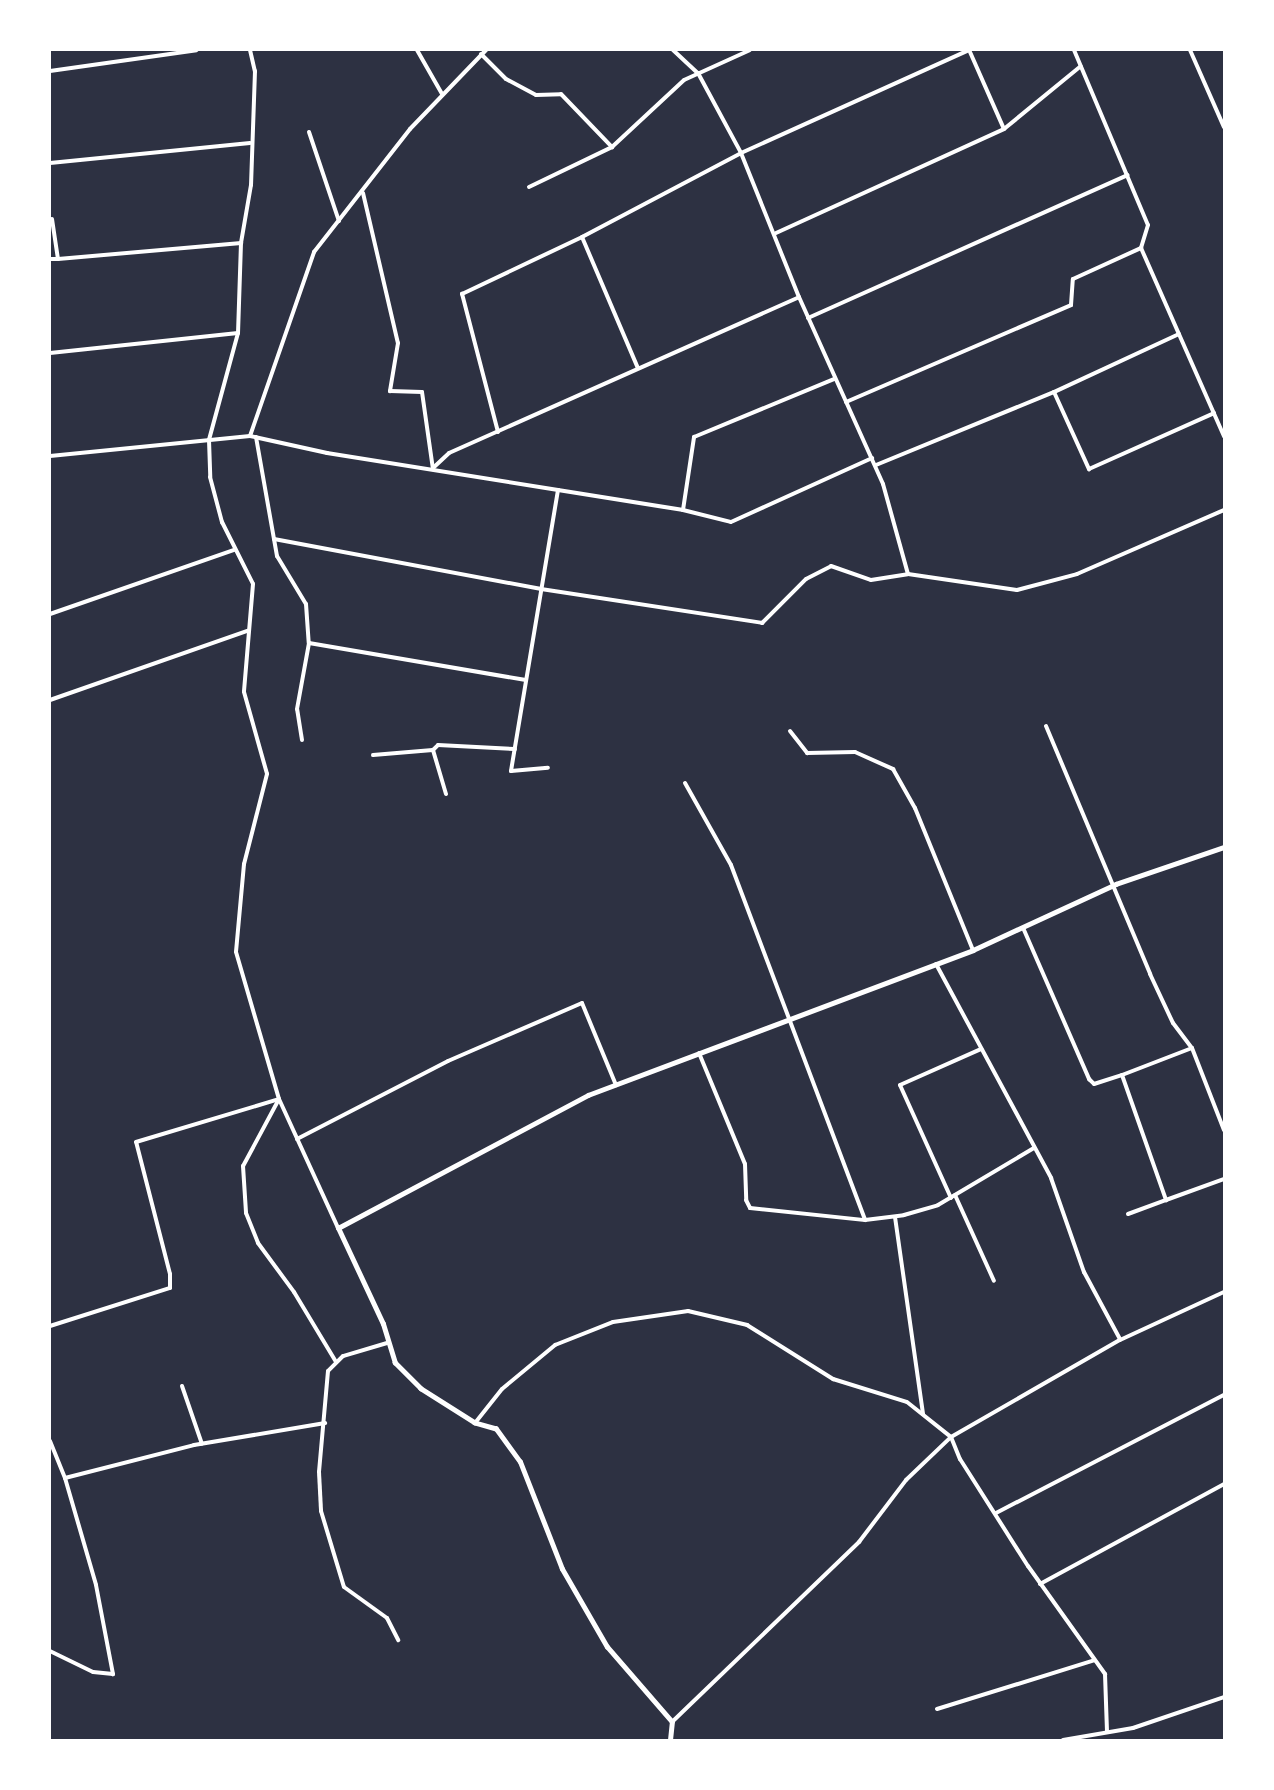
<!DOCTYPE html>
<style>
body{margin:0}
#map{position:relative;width:1274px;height:1790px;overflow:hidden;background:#2d3142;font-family:Lato,sans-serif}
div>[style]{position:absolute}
.minor>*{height:4px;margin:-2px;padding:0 2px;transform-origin:2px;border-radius:2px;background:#fff}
.tertiary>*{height:4.5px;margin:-2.25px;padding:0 2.25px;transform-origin:2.25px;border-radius:2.25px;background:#fff}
span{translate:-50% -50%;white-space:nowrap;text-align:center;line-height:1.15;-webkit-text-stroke:6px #fff;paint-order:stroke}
.frame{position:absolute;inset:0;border:51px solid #fff;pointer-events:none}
</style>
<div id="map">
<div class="minor">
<i style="left:250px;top:50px;width:22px;rotate:77deg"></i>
<i style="left:255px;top:71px;width:114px;rotate:92deg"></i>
<i style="left:251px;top:185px;width:59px;rotate:99.8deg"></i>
<i style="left:241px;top:243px;width:90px;rotate:91.9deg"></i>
<i style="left:238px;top:333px;width:111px;rotate:105.2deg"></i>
<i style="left:209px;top:440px;width:37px;rotate:88deg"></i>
<i style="left:210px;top:477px;width:47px;rotate:75.1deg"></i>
<i style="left:222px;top:522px;width:69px;rotate:63.4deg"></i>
<i style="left:253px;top:584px;width:108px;rotate:94.8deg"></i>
<i style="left:244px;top:692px;width:85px;rotate:74.3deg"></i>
<i style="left:267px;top:774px;width:93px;rotate:104.3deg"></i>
<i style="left:244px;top:864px;width:88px;rotate:95.2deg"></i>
<i style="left:236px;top:952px;width:153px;rotate:73.7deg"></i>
<i style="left:279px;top:1099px;width:142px;rotate:65.4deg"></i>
<i style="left:417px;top:50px;width:51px;rotate:60.4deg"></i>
<i style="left:673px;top:50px;width:34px;rotate:43deg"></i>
<i style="left:698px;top:73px;width:91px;rotate:61.7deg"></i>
<i style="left:741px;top:153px;width:155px;rotate:68.1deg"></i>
<i style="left:799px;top:297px;width:205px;rotate:65.8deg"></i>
<i style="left:883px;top:484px;width:93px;rotate:74.5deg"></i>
<i style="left:1074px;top:50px;width:190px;rotate:67.1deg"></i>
<i style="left:1148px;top:225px;width:24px;rotate:107deg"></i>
<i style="left:1141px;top:248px;width:206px;rotate:66.2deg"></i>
<i style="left:1190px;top:50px;width:84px;rotate:66.2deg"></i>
<i style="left:970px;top:52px;width:84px;rotate:66.2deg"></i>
<i style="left:481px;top:54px;width:35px;rotate:45deg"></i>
<i style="left:506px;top:79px;width:34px;rotate:28deg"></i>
<i style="left:536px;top:95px;width:25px;rotate:-2deg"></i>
<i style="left:561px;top:94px;width:74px;rotate:46.1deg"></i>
<i style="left:612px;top:147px;width:98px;rotate:-42.9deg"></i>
<i style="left:684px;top:80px;width:72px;rotate:-24.4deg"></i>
<i style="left:50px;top:71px;width:148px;rotate:-8.1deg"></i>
<i style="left:309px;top:132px;width:94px;rotate:71.4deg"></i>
<i style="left:50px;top:163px;width:201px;rotate:-5.7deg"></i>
<i style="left:529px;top:187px;width:92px;rotate:-25.7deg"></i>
<i style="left:363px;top:193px;width:154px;rotate:76.9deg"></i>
<i style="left:398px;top:343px;width:49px;rotate:99.5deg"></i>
<i style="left:390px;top:391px;width:32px;rotate:2deg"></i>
<i style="left:422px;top:392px;width:78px;rotate:81.9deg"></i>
<i style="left:52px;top:219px;width:40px;rotate:81.5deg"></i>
<i style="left:58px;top:259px;width:184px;rotate:-5deg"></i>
<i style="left:776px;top:233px;width:251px;rotate:-24.5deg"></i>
<i style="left:1004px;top:129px;width:99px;rotate:-39.3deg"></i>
<i style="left:582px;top:237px;width:142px;rotate:66.9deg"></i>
<i style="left:50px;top:259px;width:8px"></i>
<i style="left:808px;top:318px;width:350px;rotate:-24.1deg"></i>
<i style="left:1179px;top:334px;width:138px;rotate:155.1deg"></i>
<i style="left:1054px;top:392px;width:85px;rotate:65.6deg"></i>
<i style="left:1089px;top:469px;width:137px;rotate:-24.1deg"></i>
<i style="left:50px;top:353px;width:189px;rotate:-6.1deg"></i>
<i style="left:846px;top:402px;width:245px;rotate:-23.3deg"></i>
<i style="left:1071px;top:305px;width:26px;rotate:-86deg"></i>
<i style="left:1073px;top:279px;width:75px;rotate:-24.5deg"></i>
<i style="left:498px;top:432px;width:143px;rotate:-104.6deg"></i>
<i style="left:462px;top:294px;width:133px;rotate:-25.4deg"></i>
<i style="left:582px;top:237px;width:180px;rotate:-27.8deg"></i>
<i style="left:741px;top:153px;width:250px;rotate:-24.3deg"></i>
<i style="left:250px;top:436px;width:195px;rotate:-70.8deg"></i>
<i style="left:314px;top:252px;width:156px;rotate:-52deg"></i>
<i style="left:410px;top:129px;width:110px;rotate:-46.1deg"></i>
<i style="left:256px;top:437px;width:121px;rotate:80deg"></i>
<i style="left:277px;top:556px;width:56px;rotate:58.9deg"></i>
<i style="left:306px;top:604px;width:39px;rotate:86deg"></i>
<i style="left:50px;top:456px;width:201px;rotate:-5.7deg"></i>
<i style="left:250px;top:436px;width:79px;rotate:12.4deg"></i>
<i style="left:327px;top:453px;width:234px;rotate:9.1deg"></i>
<i style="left:558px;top:490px;width:285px;rotate:99.5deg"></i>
<i style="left:511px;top:771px;width:37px;rotate:-5deg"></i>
<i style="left:876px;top:465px;width:192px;rotate:-22.3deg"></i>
<i style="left:433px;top:468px;width:22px;rotate:-43deg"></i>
<i style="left:449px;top:453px;width:383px;rotate:-24deg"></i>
<i style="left:558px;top:490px;width:127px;rotate:9.1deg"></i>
<i style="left:683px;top:510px;width:74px;rotate:-81.4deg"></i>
<i style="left:694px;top:437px;width:152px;rotate:-22.5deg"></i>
<i style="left:683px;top:510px;width:49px;rotate:14deg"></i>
<i style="left:731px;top:522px;width:155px;rotate:-24.4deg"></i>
<i style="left:274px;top:539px;width:272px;rotate:10.6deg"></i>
<i style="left:541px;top:589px;width:224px;rotate:8.7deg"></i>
<i style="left:762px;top:623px;width:62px;rotate:-45deg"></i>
<i style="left:806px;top:579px;width:28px;rotate:-27deg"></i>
<i style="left:831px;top:566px;width:42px;rotate:19.3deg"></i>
<i style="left:871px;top:580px;width:37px;rotate:-9deg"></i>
<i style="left:908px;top:574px;width:110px;rotate:8.4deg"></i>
<i style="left:1017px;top:590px;width:62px;rotate:-14.9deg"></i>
<i style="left:1077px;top:574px;width:160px;rotate:-23.5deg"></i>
<i style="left:50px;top:614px;width:195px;rotate:-19.2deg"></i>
<i style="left:50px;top:700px;width:209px;rotate:-19.3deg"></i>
<i style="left:1046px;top:726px;width:269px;rotate:67.2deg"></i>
<i style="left:1150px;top:974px;width:54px;rotate:64.9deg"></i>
<i style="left:1173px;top:1023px;width:31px;rotate:53deg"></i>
<i style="left:1192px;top:1048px;width:88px;rotate:68.7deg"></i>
<i style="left:790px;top:731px;width:28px;rotate:52deg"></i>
<i style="left:807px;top:753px;width:48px;rotate:-1.2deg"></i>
<i style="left:855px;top:752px;width:42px;rotate:24.1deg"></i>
<i style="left:893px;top:769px;width:45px;rotate:60.6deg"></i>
<i style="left:915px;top:808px;width:153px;rotate:67.8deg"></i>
<i style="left:302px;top:740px;width:31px;rotate:-99deg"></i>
<i style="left:297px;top:709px;width:67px;rotate:-79.7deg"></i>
<i style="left:309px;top:643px;width:220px;rotate:9.7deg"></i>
<i style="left:373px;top:755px;width:60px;rotate:-4.8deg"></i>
<i style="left:685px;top:783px;width:94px;rotate:60.7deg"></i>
<i style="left:731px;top:865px;width:379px;rotate:69.3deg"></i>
<i style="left:446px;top:794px;width:46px;rotate:-106.5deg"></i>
<i style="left:433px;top:750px;width:7px;rotate:-45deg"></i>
<i style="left:438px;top:745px;width:77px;rotate:3deg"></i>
<i style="left:1024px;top:930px;width:163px;rotate:66.4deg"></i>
<i style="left:1089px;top:1079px;width:7px;rotate:45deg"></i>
<i style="left:1094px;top:1084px;width:29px;rotate:-18deg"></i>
<i style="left:936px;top:964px;width:243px;rotate:61.7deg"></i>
<i style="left:1051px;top:1178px;width:100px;rotate:70.7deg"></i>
<i style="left:1084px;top:1272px;width:76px;rotate:61.8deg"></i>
<i style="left:1192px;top:1048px;width:75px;rotate:158.9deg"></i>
<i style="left:1122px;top:1075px;width:133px;rotate:70.6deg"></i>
<i style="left:1166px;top:1200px;width:62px;rotate:-19.9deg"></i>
<i style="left:699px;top:1053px;width:120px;rotate:67.5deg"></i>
<i style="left:745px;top:1164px;width:36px;rotate:88deg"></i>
<i style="left:746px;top:1200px;width:9px;rotate:63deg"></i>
<i style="left:750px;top:1208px;width:116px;rotate:6deg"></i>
<i style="left:865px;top:1220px;width:39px;rotate:-7deg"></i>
<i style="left:904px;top:1215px;width:35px;rotate:-16deg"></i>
<i style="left:938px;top:1205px;width:112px;rotate:-30.7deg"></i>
<i style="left:297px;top:1139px;width:170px;rotate:-27.3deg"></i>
<i style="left:448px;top:1061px;width:146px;rotate:-23.4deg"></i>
<i style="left:582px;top:1003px;width:89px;rotate:67.5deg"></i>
<i style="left:955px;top:1195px;width:94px;rotate:65.6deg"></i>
<i style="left:951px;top:1198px;width:124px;rotate:-114.3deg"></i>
<i style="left:900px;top:1085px;width:89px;rotate:-24deg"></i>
<i style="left:1128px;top:1214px;width:40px;rotate:-20.2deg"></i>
<i style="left:895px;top:1217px;width:199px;rotate:81.9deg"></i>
<i style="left:50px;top:1326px;width:126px;rotate:-17.6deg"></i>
<i style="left:170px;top:1288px;width:14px;rotate:-90deg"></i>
<i style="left:170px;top:1274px;width:136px;rotate:-104.4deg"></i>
<i style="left:136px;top:1142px;width:149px;rotate:-16.7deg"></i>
<i style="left:279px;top:1099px;width:76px;rotate:118.2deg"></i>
<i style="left:243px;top:1166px;width:47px;rotate:86.3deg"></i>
<i style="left:246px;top:1213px;width:32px;rotate:68deg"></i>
<i style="left:258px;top:1243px;width:61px;rotate:53.7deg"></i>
<i style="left:294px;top:1292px;width:82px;rotate:59deg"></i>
<i style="left:387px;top:1343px;width:46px;rotate:163.5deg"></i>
<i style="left:343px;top:1356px;width:21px;rotate:135deg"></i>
<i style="left:328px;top:1371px;width:101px;rotate:95.1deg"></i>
<i style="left:319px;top:1472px;width:39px;rotate:87deg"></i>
<i style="left:321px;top:1511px;width:79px;rotate:73.2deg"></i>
<i style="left:344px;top:1587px;width:53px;rotate:35.8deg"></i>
<i style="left:387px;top:1618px;width:25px;rotate:63deg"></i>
<i style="left:182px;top:1386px;width:61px;rotate:71deg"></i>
<i style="left:475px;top:1423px;width:43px;rotate:-51.5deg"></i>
<i style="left:502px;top:1389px;width:69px;rotate:-39.7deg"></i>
<i style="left:555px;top:1345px;width:62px;rotate:-21.6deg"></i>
<i style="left:613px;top:1322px;width:76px;rotate:-8.3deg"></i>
<i style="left:688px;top:1311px;width:61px;rotate:13.3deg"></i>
<i style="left:747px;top:1325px;width:102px;rotate:32.1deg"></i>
<i style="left:833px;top:1379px;width:77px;rotate:17.3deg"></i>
<i style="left:907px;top:1402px;width:56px;rotate:38.5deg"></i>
<i style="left:951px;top:1437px;width:195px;rotate:-29.9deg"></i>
<i style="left:1120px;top:1340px;width:115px;rotate:-24.8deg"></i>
<i style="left:50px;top:1441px;width:40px;rotate:68deg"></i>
<i style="left:65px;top:1478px;width:111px;rotate:73.8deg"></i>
<i style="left:96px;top:1585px;width:91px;rotate:79.2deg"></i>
<i style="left:113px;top:1674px;width:20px;rotate:-174deg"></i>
<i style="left:93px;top:1672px;width:48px;rotate:-154deg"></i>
<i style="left:65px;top:1478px;width:133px;rotate:-14.3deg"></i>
<i style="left:194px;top:1445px;width:133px;rotate:-9.5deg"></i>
<i style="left:996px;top:1513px;width:257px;rotate:-27.4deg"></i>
<i style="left:1040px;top:1584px;width:209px;rotate:-28.5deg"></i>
<i style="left:937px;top:1709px;width:165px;rotate:-17.2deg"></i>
<i style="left:672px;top:1722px;width:260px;rotate:-43.9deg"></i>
<i style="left:859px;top:1542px;width:78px;rotate:-52.8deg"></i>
<i style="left:906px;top:1480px;width:62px;rotate:-43.7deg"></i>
<i style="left:951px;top:1437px;width:24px;rotate:68deg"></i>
<i style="left:960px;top:1459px;width:127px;rotate:57.6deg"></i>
<i style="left:1028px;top:1566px;width:133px;rotate:54.5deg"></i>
<i style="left:1105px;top:1674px;width:58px;rotate:88deg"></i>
<i style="left:1063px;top:1740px;width:71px;rotate:-9.7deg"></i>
<i style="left:1133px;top:1728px;width:96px;rotate:-18.8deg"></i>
</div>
<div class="tertiary">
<i style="left:670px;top:1740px;width:18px;rotate:-84deg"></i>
<i style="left:672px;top:1722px;width:99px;rotate:-130.9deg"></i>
<i style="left:607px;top:1647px;width:90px;rotate:-120deg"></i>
<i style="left:562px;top:1569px;width:115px;rotate:-111.4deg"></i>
<i style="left:520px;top:1462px;width:41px;rotate:-126deg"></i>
<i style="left:496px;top:1429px;width:22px;rotate:-164deg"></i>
<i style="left:475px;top:1423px;width:64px;rotate:-147.8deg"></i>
<i style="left:421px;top:1389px;width:37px;rotate:-135deg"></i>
<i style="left:395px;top:1363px;width:41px;rotate:-107.1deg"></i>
<i style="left:383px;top:1324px;width:106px;rotate:-115.1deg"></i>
<i style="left:338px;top:1228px;width:283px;rotate:-28deg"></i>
<i style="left:588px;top:1095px;width:411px;rotate:-20.6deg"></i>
<i style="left:973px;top:950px;width:157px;rotate:-24.8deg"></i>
<i style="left:1116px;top:884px;width:114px;rotate:-18.9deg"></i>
</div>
<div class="frame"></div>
</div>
